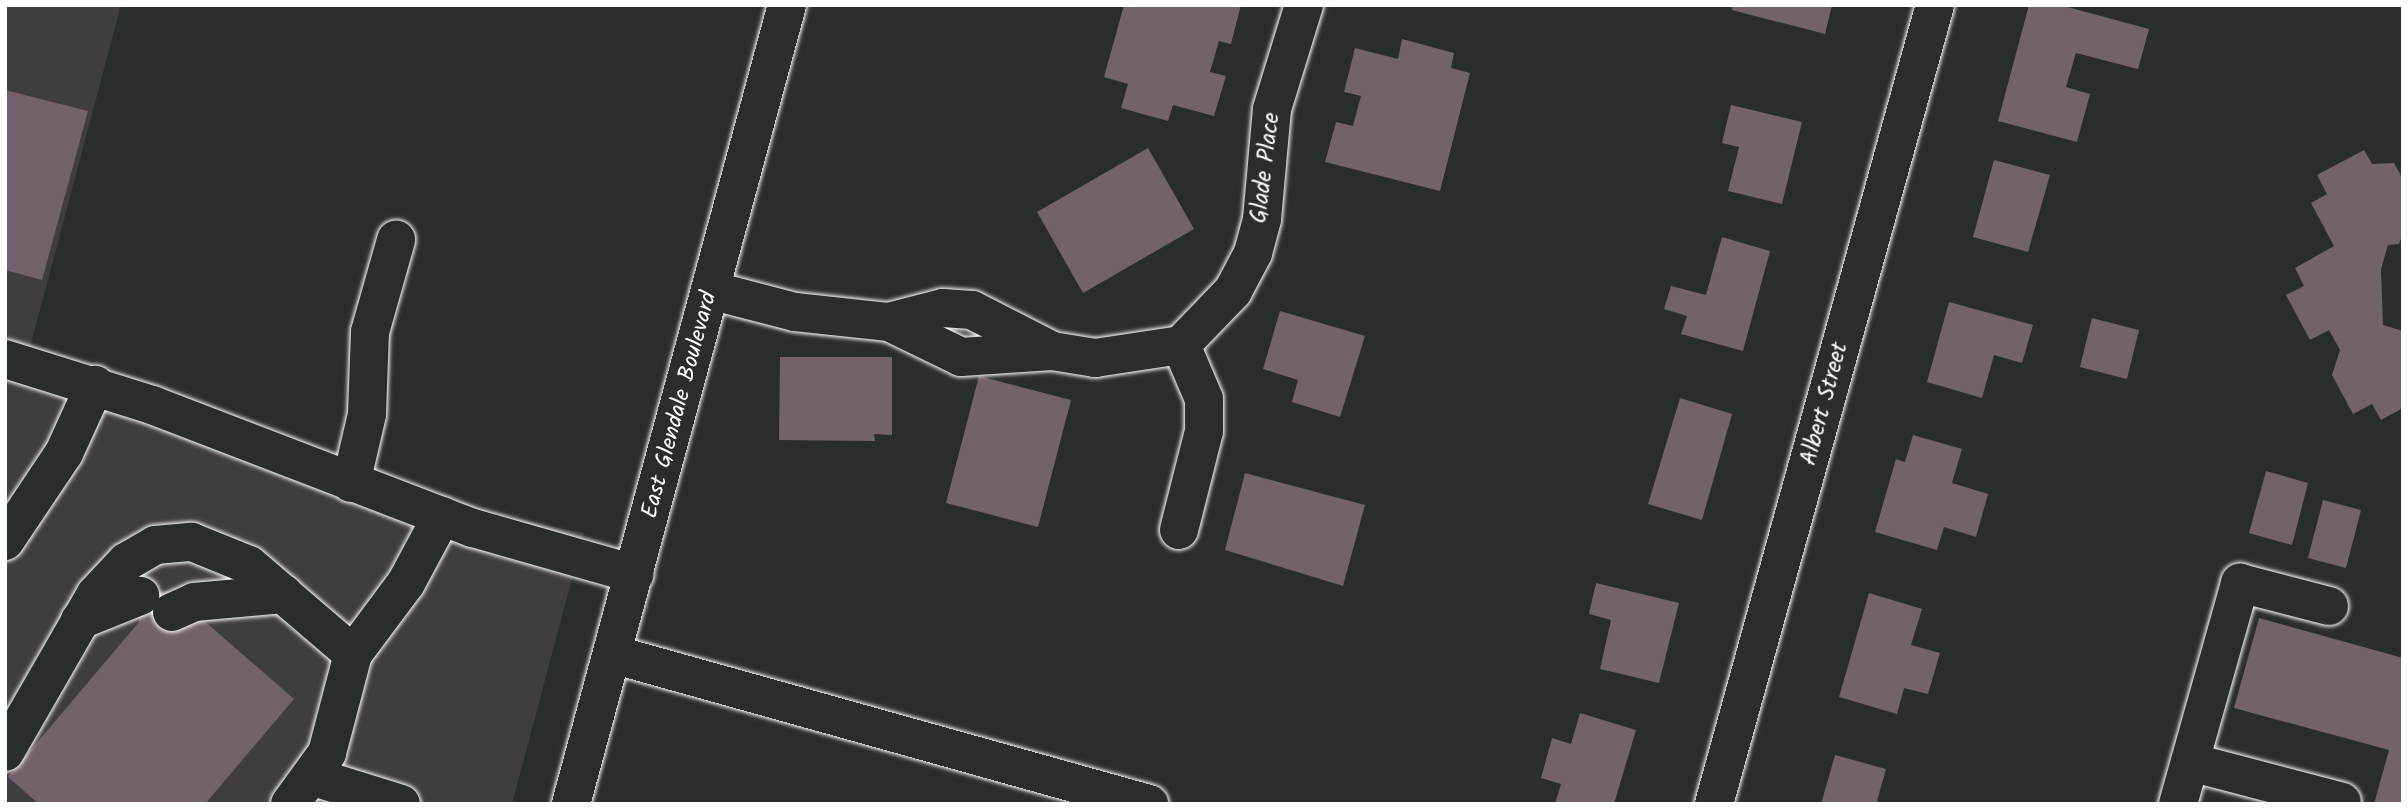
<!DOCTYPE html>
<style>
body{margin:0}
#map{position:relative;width:2408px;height:809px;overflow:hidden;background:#2a2d2e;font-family:Kalam,sans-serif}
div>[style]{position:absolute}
.built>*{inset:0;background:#403d41}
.building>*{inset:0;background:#72626c}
.roads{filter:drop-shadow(0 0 2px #fff) drop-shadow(0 0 2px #fff)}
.minor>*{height:38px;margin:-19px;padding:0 19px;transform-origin:19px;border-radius:19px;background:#2a2d2e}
span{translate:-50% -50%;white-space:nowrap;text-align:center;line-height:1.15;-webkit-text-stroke:7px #2a2d2e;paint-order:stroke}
.street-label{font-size:23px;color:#fff}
.frame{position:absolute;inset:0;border:7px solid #fff;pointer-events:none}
</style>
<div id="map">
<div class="built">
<i style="clip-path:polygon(5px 5px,121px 5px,29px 351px,505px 518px,584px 533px,512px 804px,5px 804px)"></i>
</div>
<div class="building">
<i style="clip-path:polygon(1124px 5px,1241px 5px,1231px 44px,1219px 41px,1210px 72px,1226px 76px,1214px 116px,1173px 105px,1168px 121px,1121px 108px,1128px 84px,1104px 77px)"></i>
<i style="clip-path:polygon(1733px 5px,1832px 5px,1825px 34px,1732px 10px)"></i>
<i style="clip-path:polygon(2029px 5px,2060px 5px,2149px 29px,2138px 69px,2076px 53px,2066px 87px,2090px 94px,2077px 142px,1998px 121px)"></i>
<i style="clip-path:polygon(1402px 39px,1454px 53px,1451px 68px,1470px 73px,1440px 191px,1325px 162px,1336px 122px,1353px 126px,1361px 96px,1344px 92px,1355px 48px,1398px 59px)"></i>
<i style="clip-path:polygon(5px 90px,88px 111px,42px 280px,5px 270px)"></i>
<i style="clip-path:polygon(1731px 105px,1802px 122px,1782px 204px,1728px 191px,1739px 147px,1722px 143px)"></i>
<i style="clip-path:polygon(1148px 148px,1194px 229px,1083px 293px,1037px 212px)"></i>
<i style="clip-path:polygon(2364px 150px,2372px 164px,2394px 163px,2403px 179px,2403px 233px,2399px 244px,2388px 245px,2381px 269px,2383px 325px,2403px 331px,2403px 408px,2381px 420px,2372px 404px,2353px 414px,2332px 375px,2340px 350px,2329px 330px,2310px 340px,2286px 295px,2304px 286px,2295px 268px,2334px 246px,2311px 203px,2327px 194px,2317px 175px)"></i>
<i style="clip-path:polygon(1994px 160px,2050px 175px,2028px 252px,1973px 237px)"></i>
<i style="clip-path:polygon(1722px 237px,1770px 251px,1743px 351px,1681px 334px,1687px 316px,1664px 309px,1671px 286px,1706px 295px)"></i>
<i style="clip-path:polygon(1949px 302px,2033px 325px,2022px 363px,1994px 355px,1982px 398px,1927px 382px)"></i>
<i style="clip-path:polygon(1280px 311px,1365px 336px,1340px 417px,1292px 402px,1298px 380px,1263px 369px)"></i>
<i style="clip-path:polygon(2092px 318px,2139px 330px,2127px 379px,2080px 367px)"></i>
<i style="clip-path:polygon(780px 357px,892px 357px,892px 435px,874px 434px,875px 441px,779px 440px)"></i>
<i style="clip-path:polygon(979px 376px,1071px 400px,1038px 527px,946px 503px)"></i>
<i style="clip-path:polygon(1680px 398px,1732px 414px,1702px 520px,1648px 504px)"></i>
<i style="clip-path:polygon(1913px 435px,1962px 449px,1952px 483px,1988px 494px,1976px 537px,1944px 527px,1937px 550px,1875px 532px,1896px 459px,1905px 462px)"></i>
<i style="clip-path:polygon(2266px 471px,2308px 483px,2292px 545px,2249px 533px)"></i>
<i style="clip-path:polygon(1245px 473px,1365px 505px,1343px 586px,1225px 550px)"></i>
<i style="clip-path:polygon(2323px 500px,2361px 510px,2346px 568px,2308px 558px)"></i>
<i style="clip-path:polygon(1596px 583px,1679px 603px,1659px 683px,1600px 669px,1611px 620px,1589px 614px)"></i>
<i style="clip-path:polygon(170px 591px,172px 612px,202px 619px,294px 699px,205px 804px,39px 804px,8px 777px,139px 622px,139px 593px)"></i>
<i style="clip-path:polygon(1869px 593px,1922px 609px,1911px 645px,1940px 653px,1928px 694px,1904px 688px,1897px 714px,1839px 697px)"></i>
<i style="clip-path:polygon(2259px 618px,2403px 658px,2403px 804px,2374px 804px,2389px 750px,2234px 708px)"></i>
<i style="clip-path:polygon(1580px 713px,1636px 730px,1614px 804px,1555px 804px,1561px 784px,1541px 778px,1552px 738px,1571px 744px)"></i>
<i style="clip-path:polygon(1835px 755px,1886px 769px,1877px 801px,1884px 804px,1821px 804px)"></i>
</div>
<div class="roads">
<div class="minor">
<i style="left:710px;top:290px;width:88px;rotate:14.5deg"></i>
<i style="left:795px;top:312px;width:95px;rotate:6.1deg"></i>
<i style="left:889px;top:322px;width:56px;rotate:-14.5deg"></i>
<i style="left:943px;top:308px;width:29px;rotate:4deg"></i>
<i style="left:972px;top:310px;width:90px;rotate:27.1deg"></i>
<i style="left:889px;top:322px;width:80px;rotate:25.9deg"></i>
<i style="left:961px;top:357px;width:91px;rotate:-3.8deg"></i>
<i style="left:1052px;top:351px;width:44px;rotate:9.2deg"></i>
<i style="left:1095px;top:358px;width:87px;rotate:-8.6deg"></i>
<i style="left:1181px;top:345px;width:75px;rotate:-46.1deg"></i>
<i style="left:1233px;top:291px;width:43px;rotate:-62.2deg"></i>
<i style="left:1253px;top:253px;width:35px;rotate:-75deg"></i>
<i style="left:1262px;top:219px;width:110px;rotate:-84.8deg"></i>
<i style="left:1272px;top:109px;width:109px;rotate:-72.9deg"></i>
<i style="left:5px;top:359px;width:154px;rotate:17.4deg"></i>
<i style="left:152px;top:405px;width:344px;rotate:21deg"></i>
<i style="left:473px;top:528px;width:168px;rotate:15.9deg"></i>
<i style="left:351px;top:483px;width:71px;rotate:-76.9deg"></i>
<i style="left:367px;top:414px;width:82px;rotate:-87.9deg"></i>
<i style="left:370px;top:332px;width:96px;rotate:-74.2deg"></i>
<i style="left:1179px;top:530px;width:102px;rotate:-75.8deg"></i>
<i style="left:1204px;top:431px;width:32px;rotate:-90deg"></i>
<i style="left:1204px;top:399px;width:59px;rotate:-113.1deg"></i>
<i style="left:5px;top:541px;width:106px;rotate:-56.2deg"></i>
<i style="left:64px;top:453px;width:75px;rotate:-65.5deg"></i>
<i style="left:172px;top:612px;width:24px;rotate:-24deg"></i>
<i style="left:194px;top:602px;width:90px;rotate:-5.1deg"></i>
<i style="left:80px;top:620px;width:65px;rotate:-21.8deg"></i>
<i style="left:612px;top:654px;width:558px;rotate:15.61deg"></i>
<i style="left:5px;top:752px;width:182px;rotate:-60.1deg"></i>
<i style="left:96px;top:594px;width:44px;rotate:-46.8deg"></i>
<i style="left:126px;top:562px;width:34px;rotate:-30deg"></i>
<i style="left:155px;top:545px;width:37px;rotate:-5deg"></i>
<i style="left:192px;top:542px;width:61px;rotate:22deg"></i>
<i style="left:249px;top:565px;width:137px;rotate:40.6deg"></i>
<i style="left:2190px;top:762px;width:157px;rotate:14.7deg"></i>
<i style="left:314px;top:777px;width:91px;rotate:17.2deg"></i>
<i style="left:290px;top:804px;width:63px;rotate:-54deg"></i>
<i style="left:327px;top:753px;width:102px;rotate:-75.3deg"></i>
<i style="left:353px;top:654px;width:89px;rotate:-53.3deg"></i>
<i style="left:406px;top:583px;width:76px;rotate:-61.8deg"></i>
<i style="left:571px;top:804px;width:828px;rotate:-74.87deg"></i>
<i style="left:1714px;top:804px;width:829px;rotate:-74.54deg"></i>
<i style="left:2178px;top:804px;width:230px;rotate:-74.3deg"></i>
<i style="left:2240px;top:583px;width:92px;rotate:14.5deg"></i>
</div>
</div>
<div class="street-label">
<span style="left:1266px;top:168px;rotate:-83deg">Glade Place</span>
<span style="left:1825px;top:404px;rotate:-75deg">Albert Street</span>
<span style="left:680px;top:405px;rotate:-75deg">East Glendale Boulevard</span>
</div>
<div class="frame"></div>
</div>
